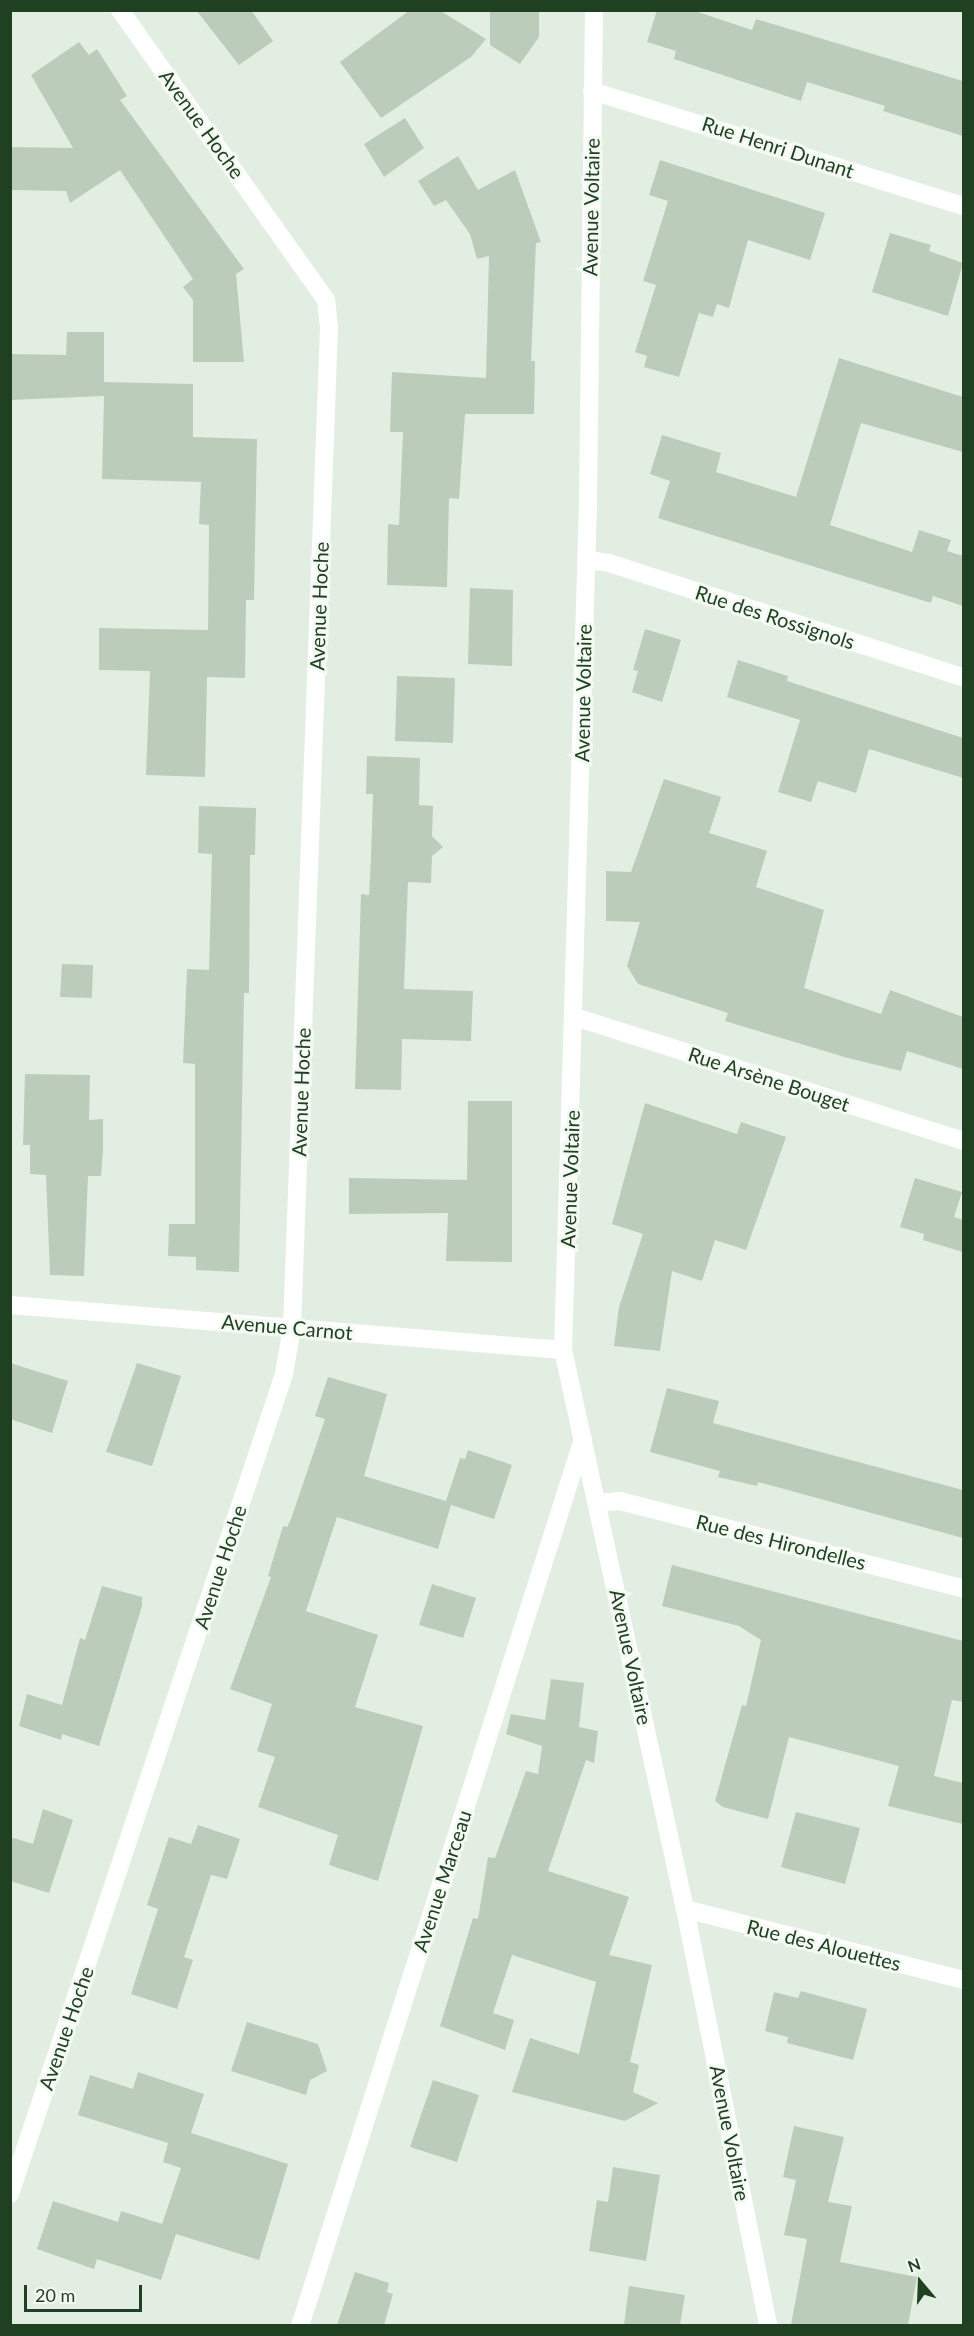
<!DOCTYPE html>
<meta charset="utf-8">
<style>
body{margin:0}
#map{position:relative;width:974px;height:2336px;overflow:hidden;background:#e3eee2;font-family:Lato,sans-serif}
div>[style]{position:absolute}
.building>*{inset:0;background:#bcccba}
.minor>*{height:18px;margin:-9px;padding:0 9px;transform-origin:9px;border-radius:9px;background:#fff}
span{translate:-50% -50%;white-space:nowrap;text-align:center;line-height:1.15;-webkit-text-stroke:6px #f4faf3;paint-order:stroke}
.street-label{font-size:20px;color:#204121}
.frame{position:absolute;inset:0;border:12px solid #204121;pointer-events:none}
.north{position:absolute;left:890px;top:2252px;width:60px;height:60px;-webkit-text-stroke:4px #f4faf3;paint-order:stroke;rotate:341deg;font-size:16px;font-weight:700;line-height:24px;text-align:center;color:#204121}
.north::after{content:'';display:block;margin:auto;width:21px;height:27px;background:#204121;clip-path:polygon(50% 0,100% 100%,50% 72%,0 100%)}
.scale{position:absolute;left:24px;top:2285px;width:118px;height:27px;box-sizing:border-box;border:3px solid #204121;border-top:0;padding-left:8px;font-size:18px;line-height:21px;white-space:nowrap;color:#204121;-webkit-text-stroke:4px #f4faf3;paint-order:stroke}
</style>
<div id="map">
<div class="building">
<i style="clip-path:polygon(196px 10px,251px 10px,273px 41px,239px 65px)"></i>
<i style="clip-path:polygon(410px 10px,439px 10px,486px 39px,471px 57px,381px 118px,340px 62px)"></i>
<i style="clip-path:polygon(490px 10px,539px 10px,539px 37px,520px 64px,490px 45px)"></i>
<i style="clip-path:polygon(657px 10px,692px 10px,752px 30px,756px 19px,963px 81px,963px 136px,883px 111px,885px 106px,807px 82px,801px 101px,674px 59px,676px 51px,647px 42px)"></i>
<i style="clip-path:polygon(79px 42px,89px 55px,97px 49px,127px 96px,120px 100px,244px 269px,236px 274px,244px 362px,193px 362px,193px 300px,183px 287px,193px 279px,120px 170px,70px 203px,66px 191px,10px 190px,10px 147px,73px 148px,31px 75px)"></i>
<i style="clip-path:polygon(405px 118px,424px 148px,384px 177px,364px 144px)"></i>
<i style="clip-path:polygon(458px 156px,478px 190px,515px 170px,541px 242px,536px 243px,531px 361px,535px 361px,534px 414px,465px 414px,459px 499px,449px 498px,447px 587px,387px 585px,388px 524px,399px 525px,403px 432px,390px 432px,392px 372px,486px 378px,489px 256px,477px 259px,470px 234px,446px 200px,434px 206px,418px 181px)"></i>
<i style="clip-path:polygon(660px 160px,825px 213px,810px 260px,748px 240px,729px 308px,717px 304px,713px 317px,699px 313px,679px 377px,644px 367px,647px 356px,635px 352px,656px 285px,643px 281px,668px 201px,649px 195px)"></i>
<i style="clip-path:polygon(890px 233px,931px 245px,929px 251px,963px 263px,948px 316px,872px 292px)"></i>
<i style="clip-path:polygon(67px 332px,104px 332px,104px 382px,193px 384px,193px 437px,257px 439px,254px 600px,246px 600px,245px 678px,207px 677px,205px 777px,146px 775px,150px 671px,99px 670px,99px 628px,208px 630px,209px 525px,199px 524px,201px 482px,102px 479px,104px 396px,10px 400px,10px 354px,66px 355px)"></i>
<i style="clip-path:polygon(839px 358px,963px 397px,963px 452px,861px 423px,830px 525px,912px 552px,919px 530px,951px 540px,947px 551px,963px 556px,963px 606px,933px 596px,931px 603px,658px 518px,670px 481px,650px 474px,662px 435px,721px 453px,716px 472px,796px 497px)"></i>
<i style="clip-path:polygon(470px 588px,513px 590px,512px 666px,468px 664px)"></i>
<i style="clip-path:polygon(645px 629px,681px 640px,662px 702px,632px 692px,638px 671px,633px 670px)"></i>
<i style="clip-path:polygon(738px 660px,788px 676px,787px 681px,963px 738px,963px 778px,869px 749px,856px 793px,818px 781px,811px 802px,778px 792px,800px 720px,727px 697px)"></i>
<i style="clip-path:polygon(397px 676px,455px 678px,453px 743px,395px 741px)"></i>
<i style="clip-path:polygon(367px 756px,420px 758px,419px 805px,433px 806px,432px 836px,443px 847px,432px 856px,431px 883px,408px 882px,404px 989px,473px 991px,471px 1041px,402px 1039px,401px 1090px,355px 1089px,361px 894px,369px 895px,371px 857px,373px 794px,366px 794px)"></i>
<i style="clip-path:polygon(664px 779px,721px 797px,709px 833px,767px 851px,756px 887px,824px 910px,804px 988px,881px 1014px,890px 990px,963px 1017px,963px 1069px,907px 1051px,901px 1071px,848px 1058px,725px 1021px,728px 1013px,638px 984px,627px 966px,640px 922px,606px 921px,606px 871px,631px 872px)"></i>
<i style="clip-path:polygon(199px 806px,256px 808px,255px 855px,250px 855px,249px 993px,244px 993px,239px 1272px,196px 1270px,196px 1257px,168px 1256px,169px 1224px,195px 1224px,195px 1064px,183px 1063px,187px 969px,209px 970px,212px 854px,198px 853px)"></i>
<i style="clip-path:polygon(62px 964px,93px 965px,92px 998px,60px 997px)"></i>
<i style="clip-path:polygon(25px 1074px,90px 1075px,89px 1120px,103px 1119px,103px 1150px,101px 1176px,88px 1176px,84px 1276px,50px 1275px,46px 1175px,30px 1174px,30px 1145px,23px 1145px)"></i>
<i style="clip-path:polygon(468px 1101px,512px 1101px,512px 1262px,446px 1261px,448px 1213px,349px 1214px,349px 1178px,467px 1180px)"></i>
<i style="clip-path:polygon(645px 1103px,737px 1134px,741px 1122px,786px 1137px,746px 1250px,715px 1240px,702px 1281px,672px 1271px,660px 1351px,614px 1346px,619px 1307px,643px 1234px,612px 1224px)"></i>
<i style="clip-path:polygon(915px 1178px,962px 1192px,954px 1217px,963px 1220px,963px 1252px,923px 1240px,924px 1234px,900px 1227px)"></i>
<i style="clip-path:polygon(10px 1363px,68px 1381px,52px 1433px,10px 1419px)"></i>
<i style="clip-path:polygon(137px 1363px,181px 1376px,152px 1466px,106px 1452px)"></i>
<i style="clip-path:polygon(328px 1377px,387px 1394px,364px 1476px,446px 1501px,460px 1458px,465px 1459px,468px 1450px,512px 1465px,494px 1519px,451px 1505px,438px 1549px,337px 1517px,306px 1611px,378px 1635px,355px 1707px,423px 1726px,378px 1881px,329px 1865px,338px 1835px,258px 1807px,275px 1757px,257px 1751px,272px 1704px,230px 1689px,271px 1577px,268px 1576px,283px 1526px,287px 1527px,291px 1519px,325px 1419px,315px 1416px)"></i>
<i style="clip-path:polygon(667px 1388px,719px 1401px,713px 1423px,963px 1490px,963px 1538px,758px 1482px,757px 1486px,718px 1477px,720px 1471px,650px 1452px)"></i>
<i style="clip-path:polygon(672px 1565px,963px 1641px,963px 1702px,952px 1700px,934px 1776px,963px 1783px,963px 1824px,888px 1806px,899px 1766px,789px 1737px,768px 1819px,723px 1807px,715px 1801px,742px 1705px,746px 1706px,761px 1640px,739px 1626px,662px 1606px)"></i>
<i style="clip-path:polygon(432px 1584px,476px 1598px,463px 1638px,419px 1625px)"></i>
<i style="clip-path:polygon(102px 1586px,142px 1597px,142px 1606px,99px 1746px,62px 1734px,61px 1740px,19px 1726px,27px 1694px,62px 1705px,80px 1638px,85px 1640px)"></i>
<i style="clip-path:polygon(551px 1679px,584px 1683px,579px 1727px,598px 1731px,594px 1763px,586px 1760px,548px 1871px,629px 1897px,609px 1955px,652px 1965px,630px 2062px,639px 2065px,633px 2092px,658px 2103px,625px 2121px,512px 2092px,530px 2038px,579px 2054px,596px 1982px,512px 1955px,493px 2013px,514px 2020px,505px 2050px,440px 2026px,473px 1918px,478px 1919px,488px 1857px,495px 1858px,526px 1771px,538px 1774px,542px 1746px,506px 1734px,511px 1714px,545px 1720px)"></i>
<i style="clip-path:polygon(43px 1809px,73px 1820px,49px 1893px,10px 1881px,10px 1837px,33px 1844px)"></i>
<i style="clip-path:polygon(796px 1812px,860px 1828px,845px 1884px,781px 1867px)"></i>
<i style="clip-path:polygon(198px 1825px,240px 1839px,227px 1879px,211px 1875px,184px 1957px,193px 1960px,177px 2009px,131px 1994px,158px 1909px,147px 1905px,169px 1837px,191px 1844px)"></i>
<i style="clip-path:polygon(801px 1991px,867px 2009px,853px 2060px,787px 2043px,788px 2037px,765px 2031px,774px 1992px,798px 1998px)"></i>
<i style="clip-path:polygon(247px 2022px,318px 2044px,327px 2071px,310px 2080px,306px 2095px,231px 2071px)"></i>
<i style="clip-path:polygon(138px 2072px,204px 2094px,191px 2133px,288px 2164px,259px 2260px,176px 2234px,161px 2280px,97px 2259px,94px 2269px,37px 2249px,53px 2201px,118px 2222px,121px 2211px,162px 2224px,181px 2168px,163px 2162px,168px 2143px,78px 2115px,90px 2075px,133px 2089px)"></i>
<i style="clip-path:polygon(433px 2080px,479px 2095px,457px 2162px,410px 2147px)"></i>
<i style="clip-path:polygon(794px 2126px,844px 2137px,828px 2202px,852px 2206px,840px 2262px,917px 2277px,908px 2325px,791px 2325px,807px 2239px,784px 2235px,796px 2180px,783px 2177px)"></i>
<i style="clip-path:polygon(613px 2167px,660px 2175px,646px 2261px,589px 2251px,597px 2200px,608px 2202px)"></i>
<i style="clip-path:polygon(355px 2272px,389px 2283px,387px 2292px,393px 2294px,384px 2325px,337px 2325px)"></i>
<i style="clip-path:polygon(629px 2286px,685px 2295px,680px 2325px,624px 2325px)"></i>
</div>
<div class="minor">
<i style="left:594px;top:10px;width:493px;rotate:90.7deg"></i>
<i style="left:588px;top:503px;width:847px;rotate:91.69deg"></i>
<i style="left:563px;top:1350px;width:572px;rotate:77.69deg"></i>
<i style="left:685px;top:1909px;width:425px;rotate:78.7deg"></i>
<i style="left:592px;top:91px;width:389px;rotate:17.2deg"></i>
<i style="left:586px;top:560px;width:23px;rotate:7deg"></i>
<i style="left:609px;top:563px;width:373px;rotate:17.9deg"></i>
<i style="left:575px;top:1017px;width:408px;rotate:17.7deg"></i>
<i style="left:10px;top:1305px;width:555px;rotate:4.65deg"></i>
<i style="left:598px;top:1503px;width:22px;rotate:-5deg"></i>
<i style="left:620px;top:1501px;width:355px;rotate:14.3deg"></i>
<i style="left:685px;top:1909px;width:288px;rotate:14.3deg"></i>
<i style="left:10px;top:2194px;width:865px;rotate:-71.52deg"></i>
<i style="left:284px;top:1374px;width:48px;rotate:-80.3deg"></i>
<i style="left:292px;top:1327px;width:1000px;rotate:-87.88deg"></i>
<i style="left:329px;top:328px;width:28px;rotate:-96deg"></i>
<i style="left:326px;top:300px;width:356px;rotate:-125.4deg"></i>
<i style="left:300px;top:2326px;width:931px;rotate:-72.3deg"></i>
</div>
<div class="street-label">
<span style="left:202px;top:124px;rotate:54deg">Avenue Hoche</span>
<span style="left:778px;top:147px;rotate:18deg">Rue Henri Dunant</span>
<span style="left:591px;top:207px;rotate:-89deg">Avenue Voltaire</span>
<span style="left:319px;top:606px;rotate:-88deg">Avenue Hoche</span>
<span style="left:775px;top:617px;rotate:18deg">Rue des Rossignols</span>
<span style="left:583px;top:693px;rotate:-89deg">Avenue Voltaire</span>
<span style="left:769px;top:1079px;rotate:18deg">Rue Arsène Bouget</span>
<span style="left:301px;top:1092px;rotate:-88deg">Avenue Hoche</span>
<span style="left:570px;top:1179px;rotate:-88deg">Avenue Voltaire</span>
<span style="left:287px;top:1327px;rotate:5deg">Avenue Carnot</span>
<span style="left:781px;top:1542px;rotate:14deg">Rue des Hirondelles</span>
<span style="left:220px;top:1567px;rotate:-72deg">Avenue Hoche</span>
<span style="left:631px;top:1657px;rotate:78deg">Avenue Voltaire</span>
<span style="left:442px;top:1881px;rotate:-72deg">Avenue Marceau</span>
<span style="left:824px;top:1945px;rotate:14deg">Rue des Alouettes</span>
<span style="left:66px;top:2028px;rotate:-71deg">Avenue Hoche</span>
<span style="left:730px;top:2133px;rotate:79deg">Avenue Voltaire</span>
</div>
<div class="frame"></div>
<div class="north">N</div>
<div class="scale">20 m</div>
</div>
